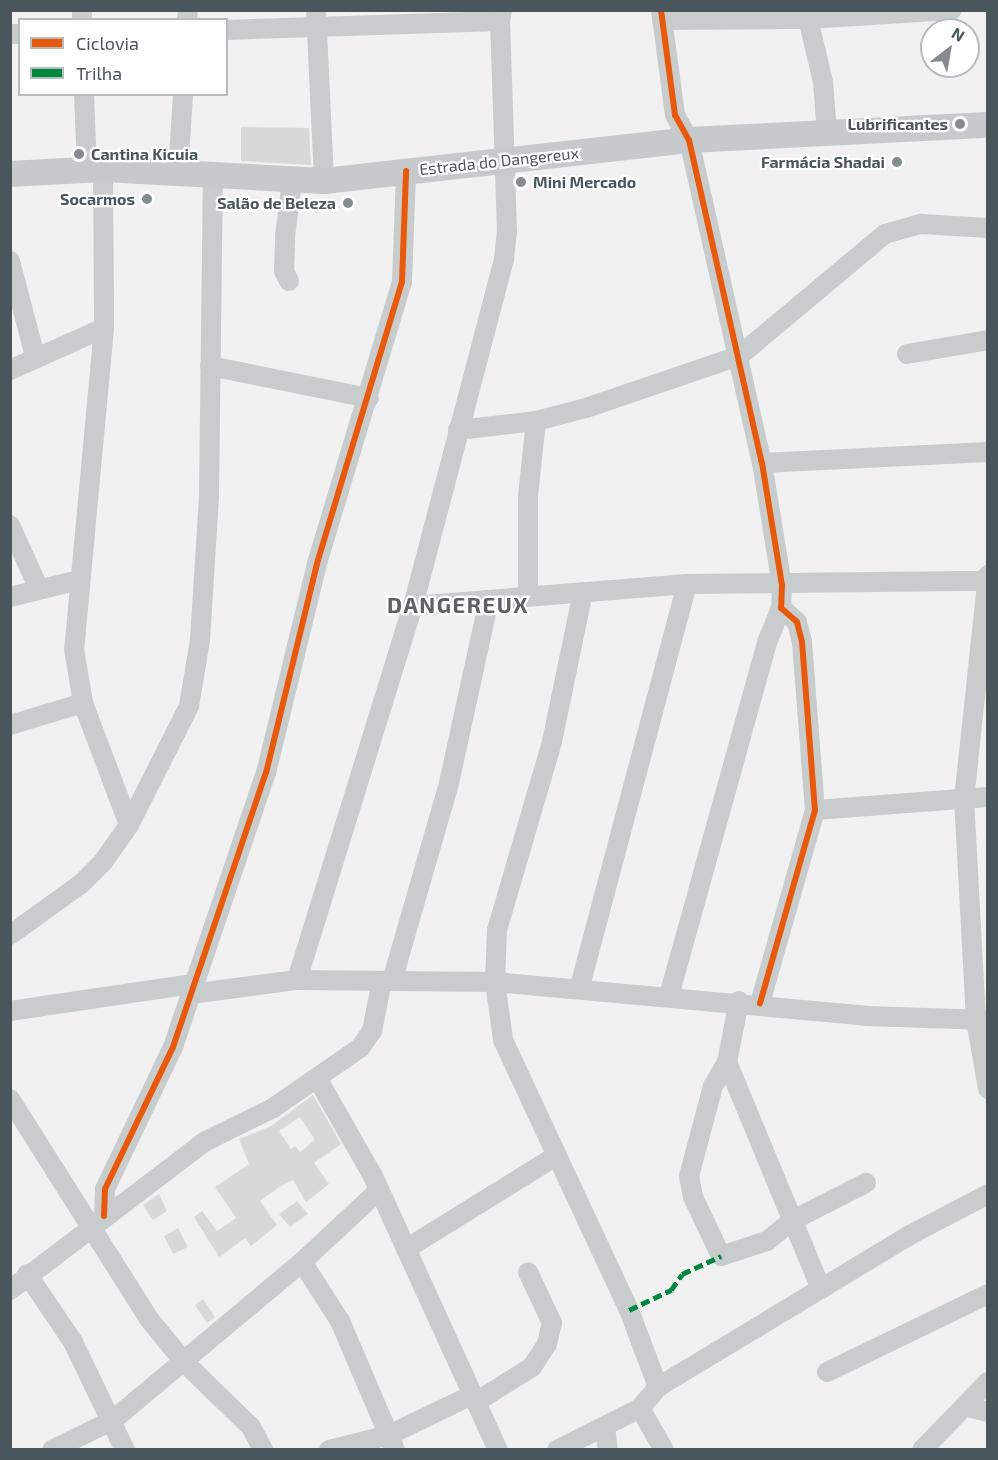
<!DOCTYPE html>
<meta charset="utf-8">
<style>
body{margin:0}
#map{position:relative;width:998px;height:1460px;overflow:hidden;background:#f1f1f1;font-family:"Exo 2",sans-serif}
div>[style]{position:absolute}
.building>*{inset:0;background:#d7d9d9}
.minor>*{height:20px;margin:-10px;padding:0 10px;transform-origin:10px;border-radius:10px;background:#c8cccd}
.major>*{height:26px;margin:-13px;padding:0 13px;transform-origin:13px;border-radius:13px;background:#c6cacc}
.quiet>*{height:4.5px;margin-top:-2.25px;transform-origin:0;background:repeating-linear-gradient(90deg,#00873e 0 9px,transparent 0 13.5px)}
.cycleway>*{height:6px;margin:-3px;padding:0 3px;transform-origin:3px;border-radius:3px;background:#e8590c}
.dots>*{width:16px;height:16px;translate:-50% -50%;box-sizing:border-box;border:3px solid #fff;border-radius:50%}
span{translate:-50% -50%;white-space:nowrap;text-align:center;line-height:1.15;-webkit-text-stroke:4.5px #fff;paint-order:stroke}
.poi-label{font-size:16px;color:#49565c;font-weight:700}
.right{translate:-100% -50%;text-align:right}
.left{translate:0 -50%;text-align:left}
.street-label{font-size:16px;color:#49565c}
.district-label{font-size:22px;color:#5d6164;font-weight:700;letter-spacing:1.5px}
.frame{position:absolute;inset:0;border:12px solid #49565c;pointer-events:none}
.legend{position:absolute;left:18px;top:18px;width:210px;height:78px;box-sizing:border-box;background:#fff;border:2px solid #b6bbbe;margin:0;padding:8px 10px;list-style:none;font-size:18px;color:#49565c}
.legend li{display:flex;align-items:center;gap:12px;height:30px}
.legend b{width:30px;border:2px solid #b6bbbe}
.north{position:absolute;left:920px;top:18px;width:60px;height:60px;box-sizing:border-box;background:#fff;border:2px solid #b6bbbe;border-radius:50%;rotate:31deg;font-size:16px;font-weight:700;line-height:24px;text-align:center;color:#49565c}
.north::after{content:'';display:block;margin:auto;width:21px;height:27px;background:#848c90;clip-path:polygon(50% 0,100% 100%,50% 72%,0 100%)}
</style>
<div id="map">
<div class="building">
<i style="clip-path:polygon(241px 127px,309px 128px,311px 165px,241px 161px)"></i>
<i style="clip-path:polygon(evenodd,313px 1095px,341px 1144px,314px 1163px,329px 1184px,306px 1202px,293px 1180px,278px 1188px,260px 1201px,277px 1225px,251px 1246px,245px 1238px,219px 1257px,194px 1217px,202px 1211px,217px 1231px,236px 1218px,215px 1187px,249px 1164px,239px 1139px,271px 1126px,313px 1095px,300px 1117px,315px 1140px,300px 1152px,295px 1146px,291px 1149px,279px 1131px,300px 1117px)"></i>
<i style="clip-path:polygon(159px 1194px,167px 1211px,153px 1220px,143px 1205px)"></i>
<i style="clip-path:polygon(297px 1201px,308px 1214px,290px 1227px,279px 1214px)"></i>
<i style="clip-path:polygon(178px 1228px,188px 1247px,173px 1254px,164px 1236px)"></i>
<i style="clip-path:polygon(203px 1299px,215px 1317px,207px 1323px,195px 1305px)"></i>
</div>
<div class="minor">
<i style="left:316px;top:10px;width:171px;rotate:87.3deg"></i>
<i style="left:661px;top:10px;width:106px;rotate:82.4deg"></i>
<i style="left:675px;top:115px;width:29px;rotate:61deg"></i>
<i style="left:689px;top:140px;width:331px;rotate:77.3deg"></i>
<i style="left:762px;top:463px;width:124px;rotate:80.7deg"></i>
<i style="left:782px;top:585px;width:23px;rotate:92deg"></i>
<i style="left:781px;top:608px;width:21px;rotate:41deg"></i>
<i style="left:797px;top:622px;width:21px;rotate:76deg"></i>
<i style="left:802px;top:642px;width:169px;rotate:85.6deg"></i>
<i style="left:815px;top:810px;width:201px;rotate:105.9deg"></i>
<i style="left:806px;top:10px;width:74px;rotate:76.7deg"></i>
<i style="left:823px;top:82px;width:51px;rotate:85.5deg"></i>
<i style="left:82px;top:20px;width:10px;rotate:-90deg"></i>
<i style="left:187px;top:20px;width:10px;rotate:-84deg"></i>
<i style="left:662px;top:20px;width:146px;rotate:-0.4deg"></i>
<i style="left:808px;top:19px;width:144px;rotate:-3.6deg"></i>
<i style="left:226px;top:30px;width:274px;rotate:-1.9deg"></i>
<i style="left:500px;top:21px;width:11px;rotate:-80deg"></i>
<i style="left:10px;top:34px;width:10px"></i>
<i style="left:84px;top:94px;width:76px;rotate:87.7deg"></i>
<i style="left:103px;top:169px;width:159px;rotate:89.6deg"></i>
<i style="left:104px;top:328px;width:322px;rotate:95.3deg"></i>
<i style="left:74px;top:649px;width:55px;rotate:80.5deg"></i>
<i style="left:83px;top:703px;width:130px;rotate:69.3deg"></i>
<i style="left:178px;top:174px;width:80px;rotate:-86.4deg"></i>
<i style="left:10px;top:261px;width:98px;rotate:75.3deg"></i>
<i style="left:289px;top:281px;width:11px;rotate:-117deg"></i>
<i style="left:284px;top:271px;width:35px;rotate:-88deg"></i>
<i style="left:285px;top:236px;width:55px;rotate:-82.7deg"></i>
<i style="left:907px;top:354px;width:82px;rotate:-9.8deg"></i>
<i style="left:210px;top:366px;width:162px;rotate:11.4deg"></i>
<i style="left:10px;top:370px;width:103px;rotate:-24.1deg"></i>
<i style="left:458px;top:430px;width:79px;rotate:-6.6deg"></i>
<i style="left:536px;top:421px;width:52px;rotate:-14.6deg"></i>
<i style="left:586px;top:408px;width:162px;rotate:-18.8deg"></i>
<i style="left:739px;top:356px;width:190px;rotate:-39.9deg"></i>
<i style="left:885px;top:234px;width:37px;rotate:-16deg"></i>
<i style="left:921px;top:224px;width:67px;rotate:3.4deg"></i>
<i style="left:762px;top:463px;width:226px;rotate:-2.8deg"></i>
<i style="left:10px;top:525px;width:68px;rotate:65.7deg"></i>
<i style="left:988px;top:575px;width:224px;rotate:96.1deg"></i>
<i style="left:964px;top:798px;width:222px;rotate:86.9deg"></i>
<i style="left:976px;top:1020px;width:70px;rotate:80.1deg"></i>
<i style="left:583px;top:592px;width:153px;rotate:101.7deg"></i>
<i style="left:552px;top:742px;width:196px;rotate:106.3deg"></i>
<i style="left:497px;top:930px;width:52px;rotate:92.2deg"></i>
<i style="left:495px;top:982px;width:59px;rotate:82.1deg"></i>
<i style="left:503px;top:1040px;width:298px;rotate:65deg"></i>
<i style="left:629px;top:1310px;width:82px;rotate:69.4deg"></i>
<i style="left:528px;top:595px;width:99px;rotate:-90deg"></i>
<i style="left:528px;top:496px;width:75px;rotate:-83.9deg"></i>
<i style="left:10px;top:597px;width:71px;rotate:-13.8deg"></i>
<i style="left:413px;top:606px;width:275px;rotate:-4.6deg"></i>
<i style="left:687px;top:584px;width:301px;rotate:-0.6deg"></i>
<i style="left:10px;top:725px;width:76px;rotate:-16.8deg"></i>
<i style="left:815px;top:810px;width:173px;rotate:-4.3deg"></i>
<i style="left:10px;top:935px;width:87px;rotate:-35.7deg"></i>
<i style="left:81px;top:884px;width:31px;rotate:-45deg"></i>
<i style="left:103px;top:862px;width:45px;rotate:-54.9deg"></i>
<i style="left:129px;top:825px;width:133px;rotate:-63.2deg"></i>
<i style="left:189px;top:706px;width:67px;rotate:-80.5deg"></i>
<i style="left:200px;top:640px;width:144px;rotate:-86.4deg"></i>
<i style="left:209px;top:496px;width:321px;rotate:-89.3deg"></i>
<i style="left:297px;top:980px;width:392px;rotate:-72.8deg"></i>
<i style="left:413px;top:606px;width:359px;rotate:-75.3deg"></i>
<i style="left:504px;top:259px;width:28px;rotate:-84deg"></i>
<i style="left:507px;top:231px;width:210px;rotate:-91.9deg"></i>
<i style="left:392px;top:981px;width:206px;rotate:-73.9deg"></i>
<i style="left:449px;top:783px;width:187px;rotate:-77.7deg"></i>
<i style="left:580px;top:986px;width:416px;rotate:-75.1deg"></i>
<i style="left:190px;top:994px;width:108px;rotate:-7.5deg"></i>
<i style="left:297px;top:980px;width:198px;rotate:0.6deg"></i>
<i style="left:495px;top:982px;width:373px;rotate:5.2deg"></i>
<i style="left:866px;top:1016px;width:122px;rotate:1.9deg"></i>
<i style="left:669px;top:996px;width:370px;rotate:-74.5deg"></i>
<i style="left:768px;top:640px;width:35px;rotate:-68deg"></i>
<i style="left:739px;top:1001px;width:62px;rotate:101.1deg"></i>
<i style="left:727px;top:1062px;width:246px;rotate:67.5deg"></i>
<i style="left:10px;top:1011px;width:185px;rotate:-8.4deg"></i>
<i style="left:727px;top:1062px;width:28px;rotate:120deg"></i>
<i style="left:713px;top:1086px;width:93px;rotate:104.9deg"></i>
<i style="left:689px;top:1176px;width:21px;rotate:79deg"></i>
<i style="left:693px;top:1197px;width:65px;rotate:64.6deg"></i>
<i style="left:721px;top:1256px;width:48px;rotate:-18.1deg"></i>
<i style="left:767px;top:1241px;width:33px;rotate:-39deg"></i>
<i style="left:793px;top:1220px;width:82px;rotate:-26.9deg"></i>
<i style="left:317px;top:1078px;width:113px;rotate:60.3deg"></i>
<i style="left:373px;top:1176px;width:301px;rotate:65.5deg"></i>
<i style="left:10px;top:1099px;width:260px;rotate:57.7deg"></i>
<i style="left:149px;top:1319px;width:57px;rotate:50.7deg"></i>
<i style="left:185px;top:1363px;width:92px;rotate:44.1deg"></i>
<i style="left:251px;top:1427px;width:26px;rotate:62deg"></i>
<i style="left:104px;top:1216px;width:27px;rotate:-88deg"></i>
<i style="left:105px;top:1189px;width:157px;rotate:-64.4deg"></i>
<i style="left:173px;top:1047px;width:289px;rotate:-71.3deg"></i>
<i style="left:266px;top:773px;width:219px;rotate:-76.3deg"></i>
<i style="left:318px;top:560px;width:290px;rotate:-73.2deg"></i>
<i style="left:402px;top:282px;width:111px;rotate:-87.9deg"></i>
<i style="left:406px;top:1249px;width:176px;rotate:-31.8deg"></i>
<i style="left:302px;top:1262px;width:70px;rotate:57.2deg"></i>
<i style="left:340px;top:1321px;width:140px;rotate:66.9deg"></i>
<i style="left:27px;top:1274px;width:82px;rotate:55.9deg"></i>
<i style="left:73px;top:1342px;width:120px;rotate:64.3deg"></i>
<i style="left:10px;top:1290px;width:244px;rotate:-37.3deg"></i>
<i style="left:204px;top:1142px;width:77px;rotate:-26.2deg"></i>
<i style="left:273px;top:1108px;width:106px;rotate:-34.6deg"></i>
<i style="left:360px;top:1048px;width:21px;rotate:-55deg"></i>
<i style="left:372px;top:1031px;width:51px;rotate:-78.7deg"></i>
<i style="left:827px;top:1372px;width:179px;rotate:-25.8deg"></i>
<i style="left:476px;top:1402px;width:66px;rotate:-32deg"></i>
<i style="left:532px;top:1367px;width:27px;rotate:-57deg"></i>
<i style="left:547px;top:1344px;width:22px;rotate:-77deg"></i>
<i style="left:552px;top:1323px;width:56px;rotate:-115.2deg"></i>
<i style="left:965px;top:1406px;width:24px;rotate:15deg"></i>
<i style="left:640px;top:1408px;width:48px;rotate:60.3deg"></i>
<i style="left:605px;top:1427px;width:23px;rotate:83deg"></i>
<i style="left:52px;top:1450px;width:68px;rotate:-26.2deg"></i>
<i style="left:113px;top:1420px;width:246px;rotate:-39.9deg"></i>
<i style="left:302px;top:1262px;width:103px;rotate:-43deg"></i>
<i style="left:329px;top:1450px;width:62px;rotate:-14deg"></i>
<i style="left:389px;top:1435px;width:92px;rotate:-25.7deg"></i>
<i style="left:557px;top:1450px;width:93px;rotate:-26.8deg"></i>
<i style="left:640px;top:1408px;width:28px;rotate:-49deg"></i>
<i style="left:658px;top:1387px;width:294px;rotate:-31.1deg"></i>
<i style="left:910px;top:1235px;width:88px;rotate:-27.7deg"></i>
<i style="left:922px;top:1450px;width:95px;rotate:-45.9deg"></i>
</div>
<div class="major">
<i style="left:10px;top:174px;width:93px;rotate:-3.1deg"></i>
<i style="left:103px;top:169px;width:221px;rotate:3.1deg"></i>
<i style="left:324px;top:181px;width:367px;rotate:-6.4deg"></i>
<i style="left:689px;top:140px;width:299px;rotate:-2.9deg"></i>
</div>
<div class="quiet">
<i style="left:629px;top:1310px;width:47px;rotate:-25.5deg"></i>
<i style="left:671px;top:1290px;width:19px;rotate:-55deg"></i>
<i style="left:682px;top:1274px;width:43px;rotate:-24.8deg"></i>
</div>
<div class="cycleway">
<i style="left:661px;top:10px;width:106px;rotate:82.4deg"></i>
<i style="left:675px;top:115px;width:29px;rotate:61deg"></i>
<i style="left:689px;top:140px;width:331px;rotate:77.3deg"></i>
<i style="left:762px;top:463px;width:124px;rotate:80.7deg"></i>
<i style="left:782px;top:585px;width:23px;rotate:92deg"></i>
<i style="left:781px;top:608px;width:21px;rotate:41deg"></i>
<i style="left:797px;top:622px;width:21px;rotate:76deg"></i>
<i style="left:802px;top:642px;width:169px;rotate:85.6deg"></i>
<i style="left:815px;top:810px;width:201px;rotate:105.9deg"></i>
<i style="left:104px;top:1216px;width:27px;rotate:-88deg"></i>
<i style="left:105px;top:1189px;width:157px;rotate:-64.4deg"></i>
<i style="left:173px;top:1047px;width:289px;rotate:-71.3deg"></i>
<i style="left:266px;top:773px;width:219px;rotate:-76.3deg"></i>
<i style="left:318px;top:560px;width:290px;rotate:-73.2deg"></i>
<i style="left:402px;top:282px;width:111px;rotate:-87.9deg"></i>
</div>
<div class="dots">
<i style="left:960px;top:124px;background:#848c90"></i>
<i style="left:79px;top:154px;background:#848c90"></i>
<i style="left:897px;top:162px;background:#848c90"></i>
<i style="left:521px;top:182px;background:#848c90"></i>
<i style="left:147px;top:199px;background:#848c90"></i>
<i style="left:348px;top:203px;background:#848c90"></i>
</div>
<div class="poi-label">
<span class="right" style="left:948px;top:124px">Lubrificantes</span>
<span class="left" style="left:91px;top:154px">Cantina Kicuia</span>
<span class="right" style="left:885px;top:162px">Farmácia Shadai</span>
<span class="left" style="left:533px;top:182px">Mini Mercado</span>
<span class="right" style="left:135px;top:199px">Socarmos</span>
<span class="right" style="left:336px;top:203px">Salão de Beleza</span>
</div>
<div class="street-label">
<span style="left:499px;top:161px;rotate:-6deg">Estrada do Dangereux</span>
</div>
<div class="district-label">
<span style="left:458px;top:605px">DANGEREUX</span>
</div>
<div class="frame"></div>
<ul class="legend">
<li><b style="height:8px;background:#e8590c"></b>Ciclovia</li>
<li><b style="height:8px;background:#00873e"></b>Trilha</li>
</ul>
<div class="north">N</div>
</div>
